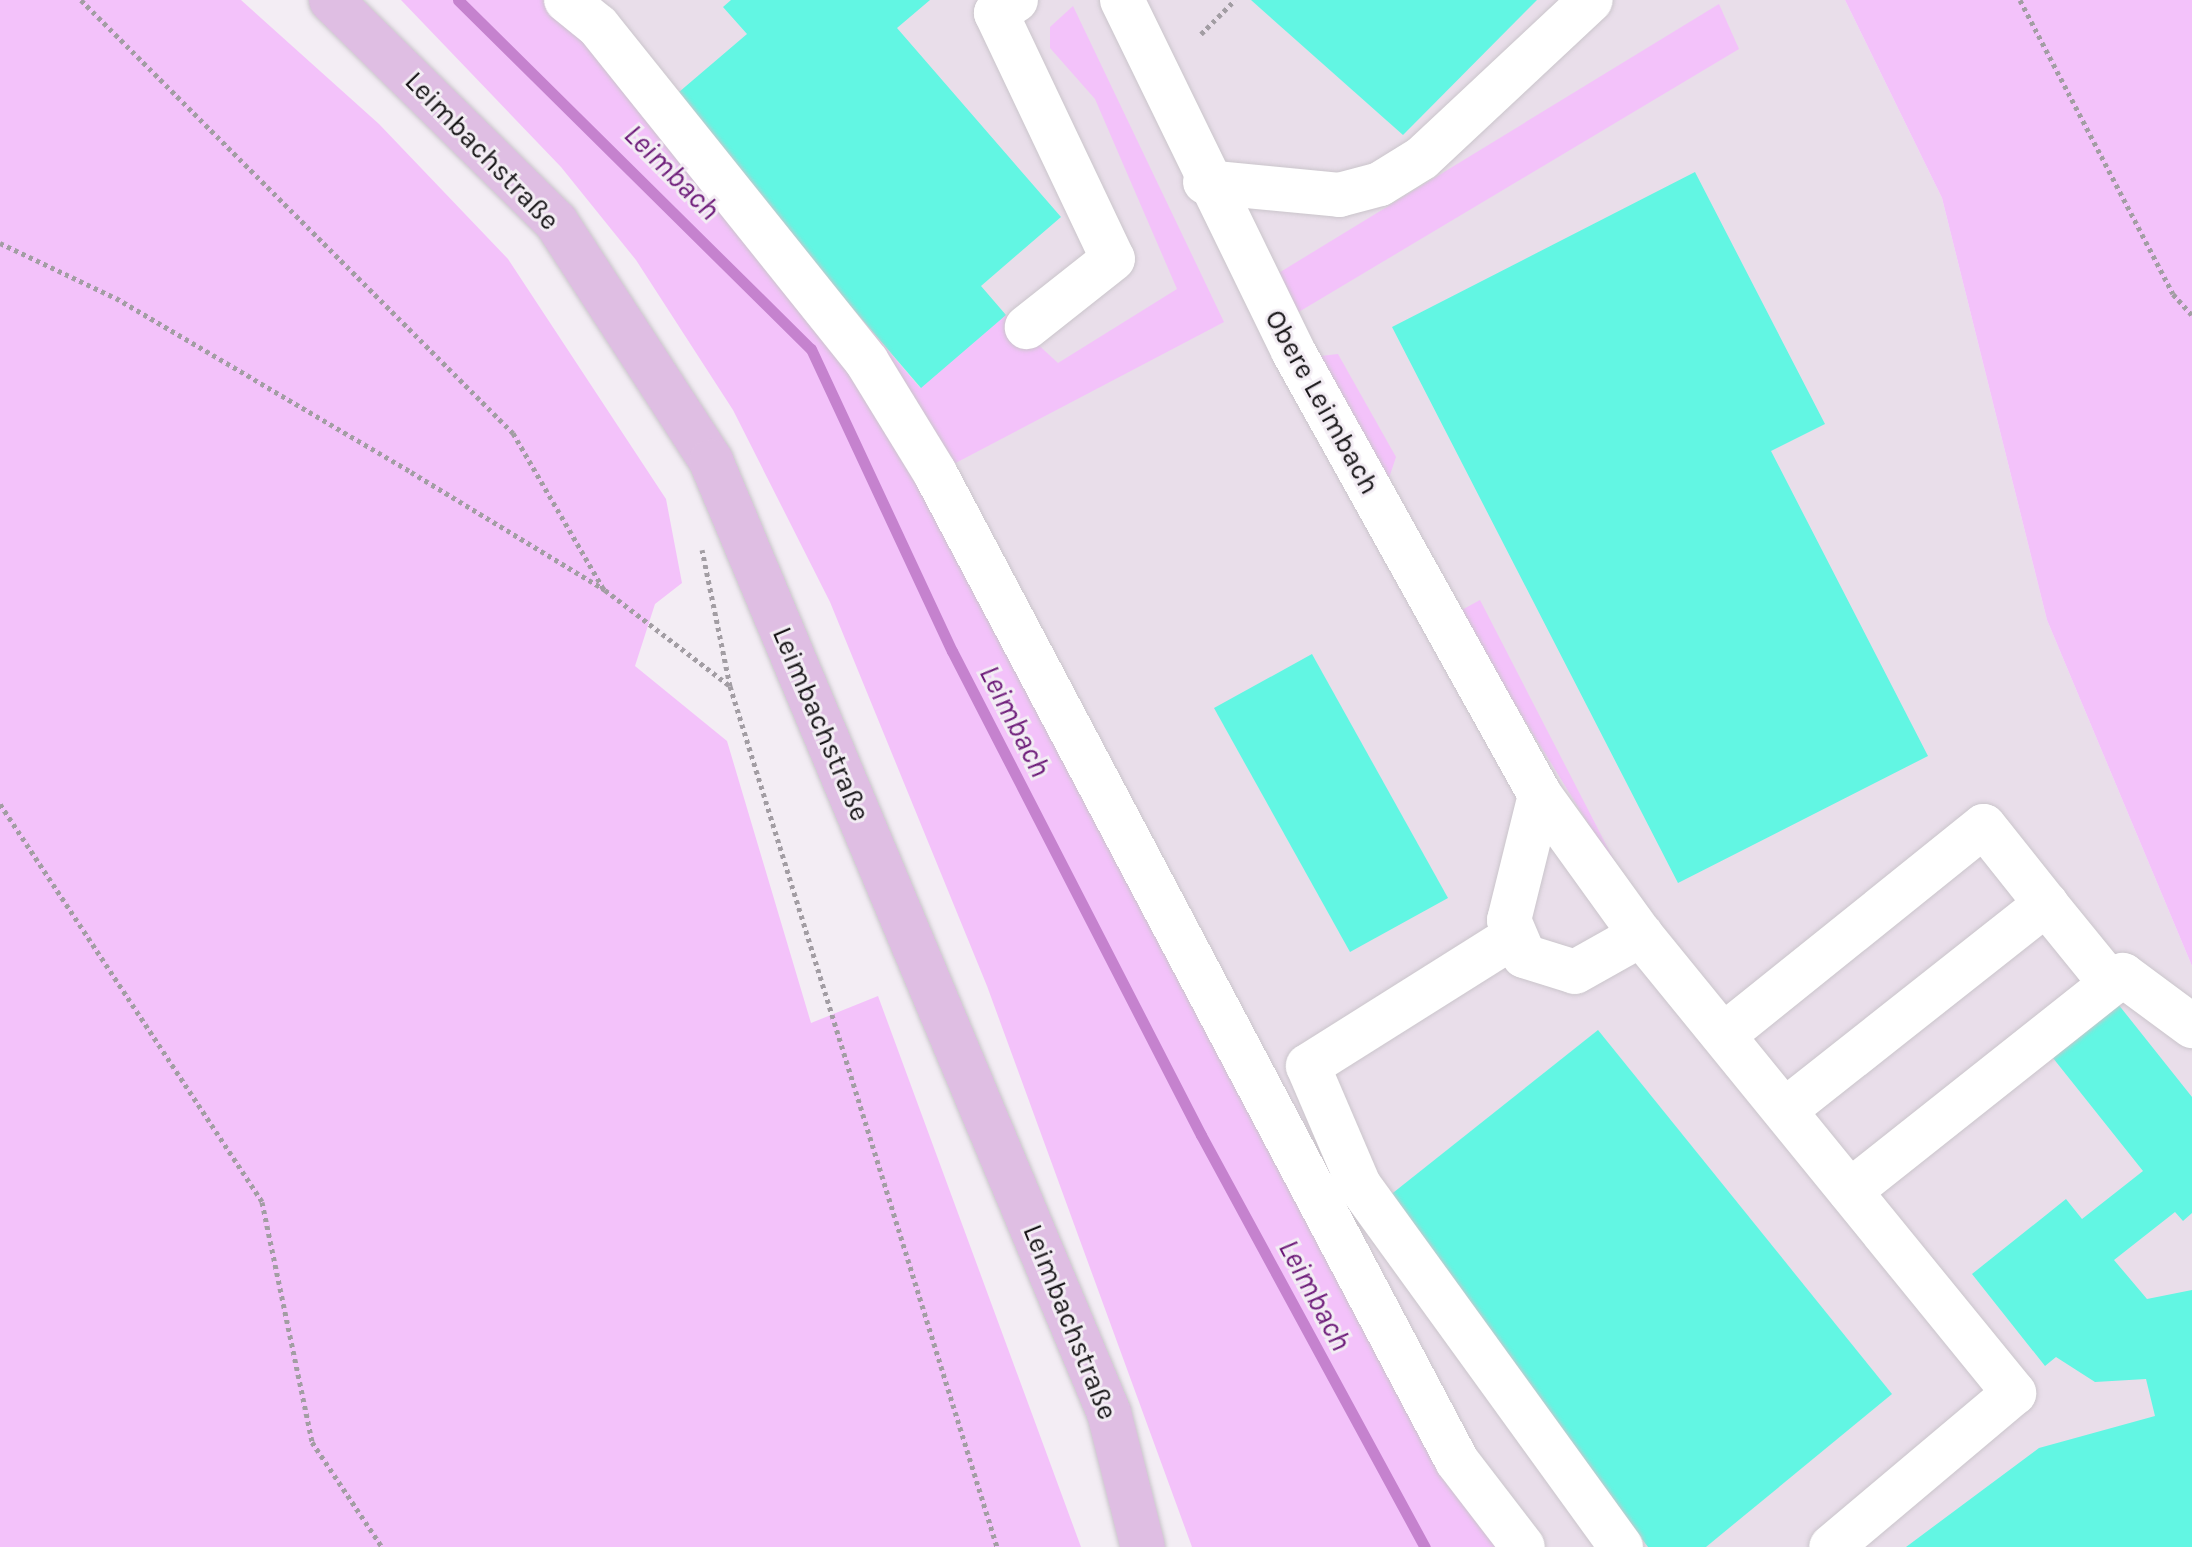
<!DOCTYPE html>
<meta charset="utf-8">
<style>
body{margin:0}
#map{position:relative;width:2192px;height:1547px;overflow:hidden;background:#f3edf4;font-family:Karla,sans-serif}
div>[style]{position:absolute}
.built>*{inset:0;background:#e9deea}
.green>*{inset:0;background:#f3c2fa}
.stream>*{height:11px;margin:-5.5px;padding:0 5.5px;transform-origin:5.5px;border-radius:5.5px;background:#c582ce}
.building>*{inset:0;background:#62f6e3}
.path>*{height:5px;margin-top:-2.5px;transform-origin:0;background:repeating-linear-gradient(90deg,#a29da3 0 4px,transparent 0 8px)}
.roads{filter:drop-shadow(0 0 2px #cac5cb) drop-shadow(0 0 2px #cac5cb)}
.minor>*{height:44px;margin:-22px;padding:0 22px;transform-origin:22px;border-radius:22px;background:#fff}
.major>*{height:44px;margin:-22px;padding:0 22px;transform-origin:22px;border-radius:22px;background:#dfbee3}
span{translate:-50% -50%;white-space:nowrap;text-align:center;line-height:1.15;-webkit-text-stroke:6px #f3edf4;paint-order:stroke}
.street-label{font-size:28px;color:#191719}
.water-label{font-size:30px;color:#6e1d7a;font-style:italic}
</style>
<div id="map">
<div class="built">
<i style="clip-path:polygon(589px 0,1845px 0,1942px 198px,2047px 620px,2192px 966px,2192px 1547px,1533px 1547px)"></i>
</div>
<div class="green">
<i style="clip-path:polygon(0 0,241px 0,379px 124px,508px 259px,666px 499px,682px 583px,655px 604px,635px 666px,727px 741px,811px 1023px,878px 996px,1081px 1547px,0 1547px)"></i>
<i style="clip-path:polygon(401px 0,552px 0,893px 421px,1514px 1547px,1192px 1547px,987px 986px,830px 602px,733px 410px,636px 260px,561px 167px)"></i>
<i style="clip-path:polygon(1845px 0,2192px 0,2192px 966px,2047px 620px,1942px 198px)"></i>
<i style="clip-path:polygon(1719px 4px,1739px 49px,1297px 313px,1277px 274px)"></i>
<i style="clip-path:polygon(1073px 6px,1224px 322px,948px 467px,672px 98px,920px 388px,1006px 315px,1058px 363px,1177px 289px,1095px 99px,1050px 48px,1050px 27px)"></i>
<i style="clip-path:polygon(1338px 354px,1396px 457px,1388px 481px,1321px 356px)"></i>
<i style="clip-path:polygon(1480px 600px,1631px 893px,1458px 612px)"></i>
</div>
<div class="stream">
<i style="left:458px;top:0;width:496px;rotate:44.7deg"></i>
<i style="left:811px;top:349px;width:333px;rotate:65deg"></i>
<i style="left:952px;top:651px;width:544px;rotate:62.78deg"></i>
<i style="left:1201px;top:1135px;width:469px;rotate:61.5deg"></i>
</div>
<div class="building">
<i style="clip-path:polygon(731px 0,930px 0,897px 28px,1061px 217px,981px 286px,1006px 315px,921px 388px,672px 98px,747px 34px,723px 7px)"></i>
<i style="clip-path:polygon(1251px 0,1537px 0,1403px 135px)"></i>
<i style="clip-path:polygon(1695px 172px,1825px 424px,1771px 451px,1928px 756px,1678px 883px,1392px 327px)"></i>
<i style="clip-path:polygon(1312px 654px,1448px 898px,1350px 952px,1214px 708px)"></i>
<i style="clip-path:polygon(2118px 1004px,2192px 1097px,2192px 1213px,2183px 1221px,2175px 1212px,2114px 1260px,2147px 1299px,2192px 1290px,2192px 1547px,1906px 1547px,2039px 1448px,2155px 1416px,2146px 1379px,2095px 1382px,2056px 1357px,2045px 1366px,1972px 1274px,2066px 1199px,2082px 1219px,2143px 1171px,2053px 1058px)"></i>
<i style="clip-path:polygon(1598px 1030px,1892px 1394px,1706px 1547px,1648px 1547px,1384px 1200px)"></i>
</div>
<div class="path">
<i style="left:81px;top:0;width:612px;rotate:45.07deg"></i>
<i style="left:513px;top:433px;width:181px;rotate:59.9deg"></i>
<i style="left:2020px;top:0;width:331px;rotate:62.5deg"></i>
<i style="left:2173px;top:294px;width:28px;rotate:48deg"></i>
<i style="left:1201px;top:34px;width:48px;rotate:-45deg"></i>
<i style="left:0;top:243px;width:128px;rotate:25.4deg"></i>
<i style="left:116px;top:298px;width:342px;rotate:30.5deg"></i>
<i style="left:411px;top:472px;width:227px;rotate:31.3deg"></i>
<i style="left:605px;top:590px;width:158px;rotate:37.5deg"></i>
<i style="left:730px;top:686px;width:139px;rotate:-101.6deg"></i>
<i style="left:730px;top:686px;width:901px;rotate:72.77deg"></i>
<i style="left:0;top:804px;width:476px;rotate:56.6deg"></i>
<i style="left:262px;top:1202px;width:245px;rotate:78.2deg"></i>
<i style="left:312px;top:1442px;width:126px;rotate:56.3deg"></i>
</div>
<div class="roads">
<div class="minor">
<i style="left:566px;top:0;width:41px;rotate:39.1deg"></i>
<i style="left:598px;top:26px;width:430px;rotate:51.3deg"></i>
<i style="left:867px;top:362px;width:130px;rotate:58.5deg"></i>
<i style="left:935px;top:473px;width:1117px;rotate:62.15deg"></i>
<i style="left:1457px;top:1461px;width:108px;rotate:52.5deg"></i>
<i style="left:1016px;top:0;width:24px;rotate:147deg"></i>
<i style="left:996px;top:13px;width:272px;rotate:64.6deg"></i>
<i style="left:1113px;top:259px;width:110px;rotate:141.7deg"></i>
<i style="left:1122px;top:0;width:390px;rotate:64deg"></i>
<i style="left:1293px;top:351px;width:508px;rotate:60.91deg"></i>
<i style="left:1540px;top:795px;width:173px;rotate:54.2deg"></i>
<i style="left:1641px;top:935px;width:591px;rotate:50.84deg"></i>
<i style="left:2014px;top:1393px;width:239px;rotate:139.9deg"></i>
<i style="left:1205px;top:182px;width:135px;rotate:5.5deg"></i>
<i style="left:1339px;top:195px;width:42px;rotate:-15deg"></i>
<i style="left:1380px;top:184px;width:49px;rotate:-31.8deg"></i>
<i style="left:1422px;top:158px;width:231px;rotate:-43.1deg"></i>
<i style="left:1540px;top:795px;width:129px;rotate:103.9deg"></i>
<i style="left:1509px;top:920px;width:39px;rotate:67deg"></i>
<i style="left:1524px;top:956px;width:53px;rotate:17.4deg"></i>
<i style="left:1575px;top:972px;width:76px;rotate:-29.3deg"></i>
<i style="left:1511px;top:938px;width:240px;rotate:147.8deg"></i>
<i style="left:1308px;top:1066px;width:129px;rotate:66.8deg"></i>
<i style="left:1359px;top:1185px;width:447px;rotate:54.1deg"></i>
<i style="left:1725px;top:1034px;width:332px;rotate:-38.8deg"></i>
<i style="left:1984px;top:826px;width:100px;rotate:51.5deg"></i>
<i style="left:1785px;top:1110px;width:333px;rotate:-38.3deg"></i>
<i style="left:2046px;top:904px;width:103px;rotate:50.9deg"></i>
<i style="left:1850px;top:1191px;width:348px;rotate:-38.4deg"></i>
<i style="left:2123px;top:975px;width:86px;rotate:36.5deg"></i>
</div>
<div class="major">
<i style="left:331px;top:0;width:316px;rotate:44.6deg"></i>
<i style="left:556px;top:222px;width:285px;rotate:57deg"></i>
<i style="left:711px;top:461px;width:1032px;rotate:67.31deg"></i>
<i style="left:1109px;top:1413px;width:138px;rotate:75.8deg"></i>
</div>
</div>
<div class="street-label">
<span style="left:482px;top:151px;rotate:46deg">Leimbachstraße</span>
<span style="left:1322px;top:402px;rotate:61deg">Obere Leimbach</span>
<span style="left:821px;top:724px;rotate:67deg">Leimbachstraße</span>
<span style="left:1070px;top:1322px;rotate:68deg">Leimbachstraße</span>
</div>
<div class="water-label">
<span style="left:672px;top:172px;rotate:45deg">Leimbach</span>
<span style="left:1015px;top:721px;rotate:63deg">Leimbach</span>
<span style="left:1315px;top:1295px;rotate:62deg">Leimbach</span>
</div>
</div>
